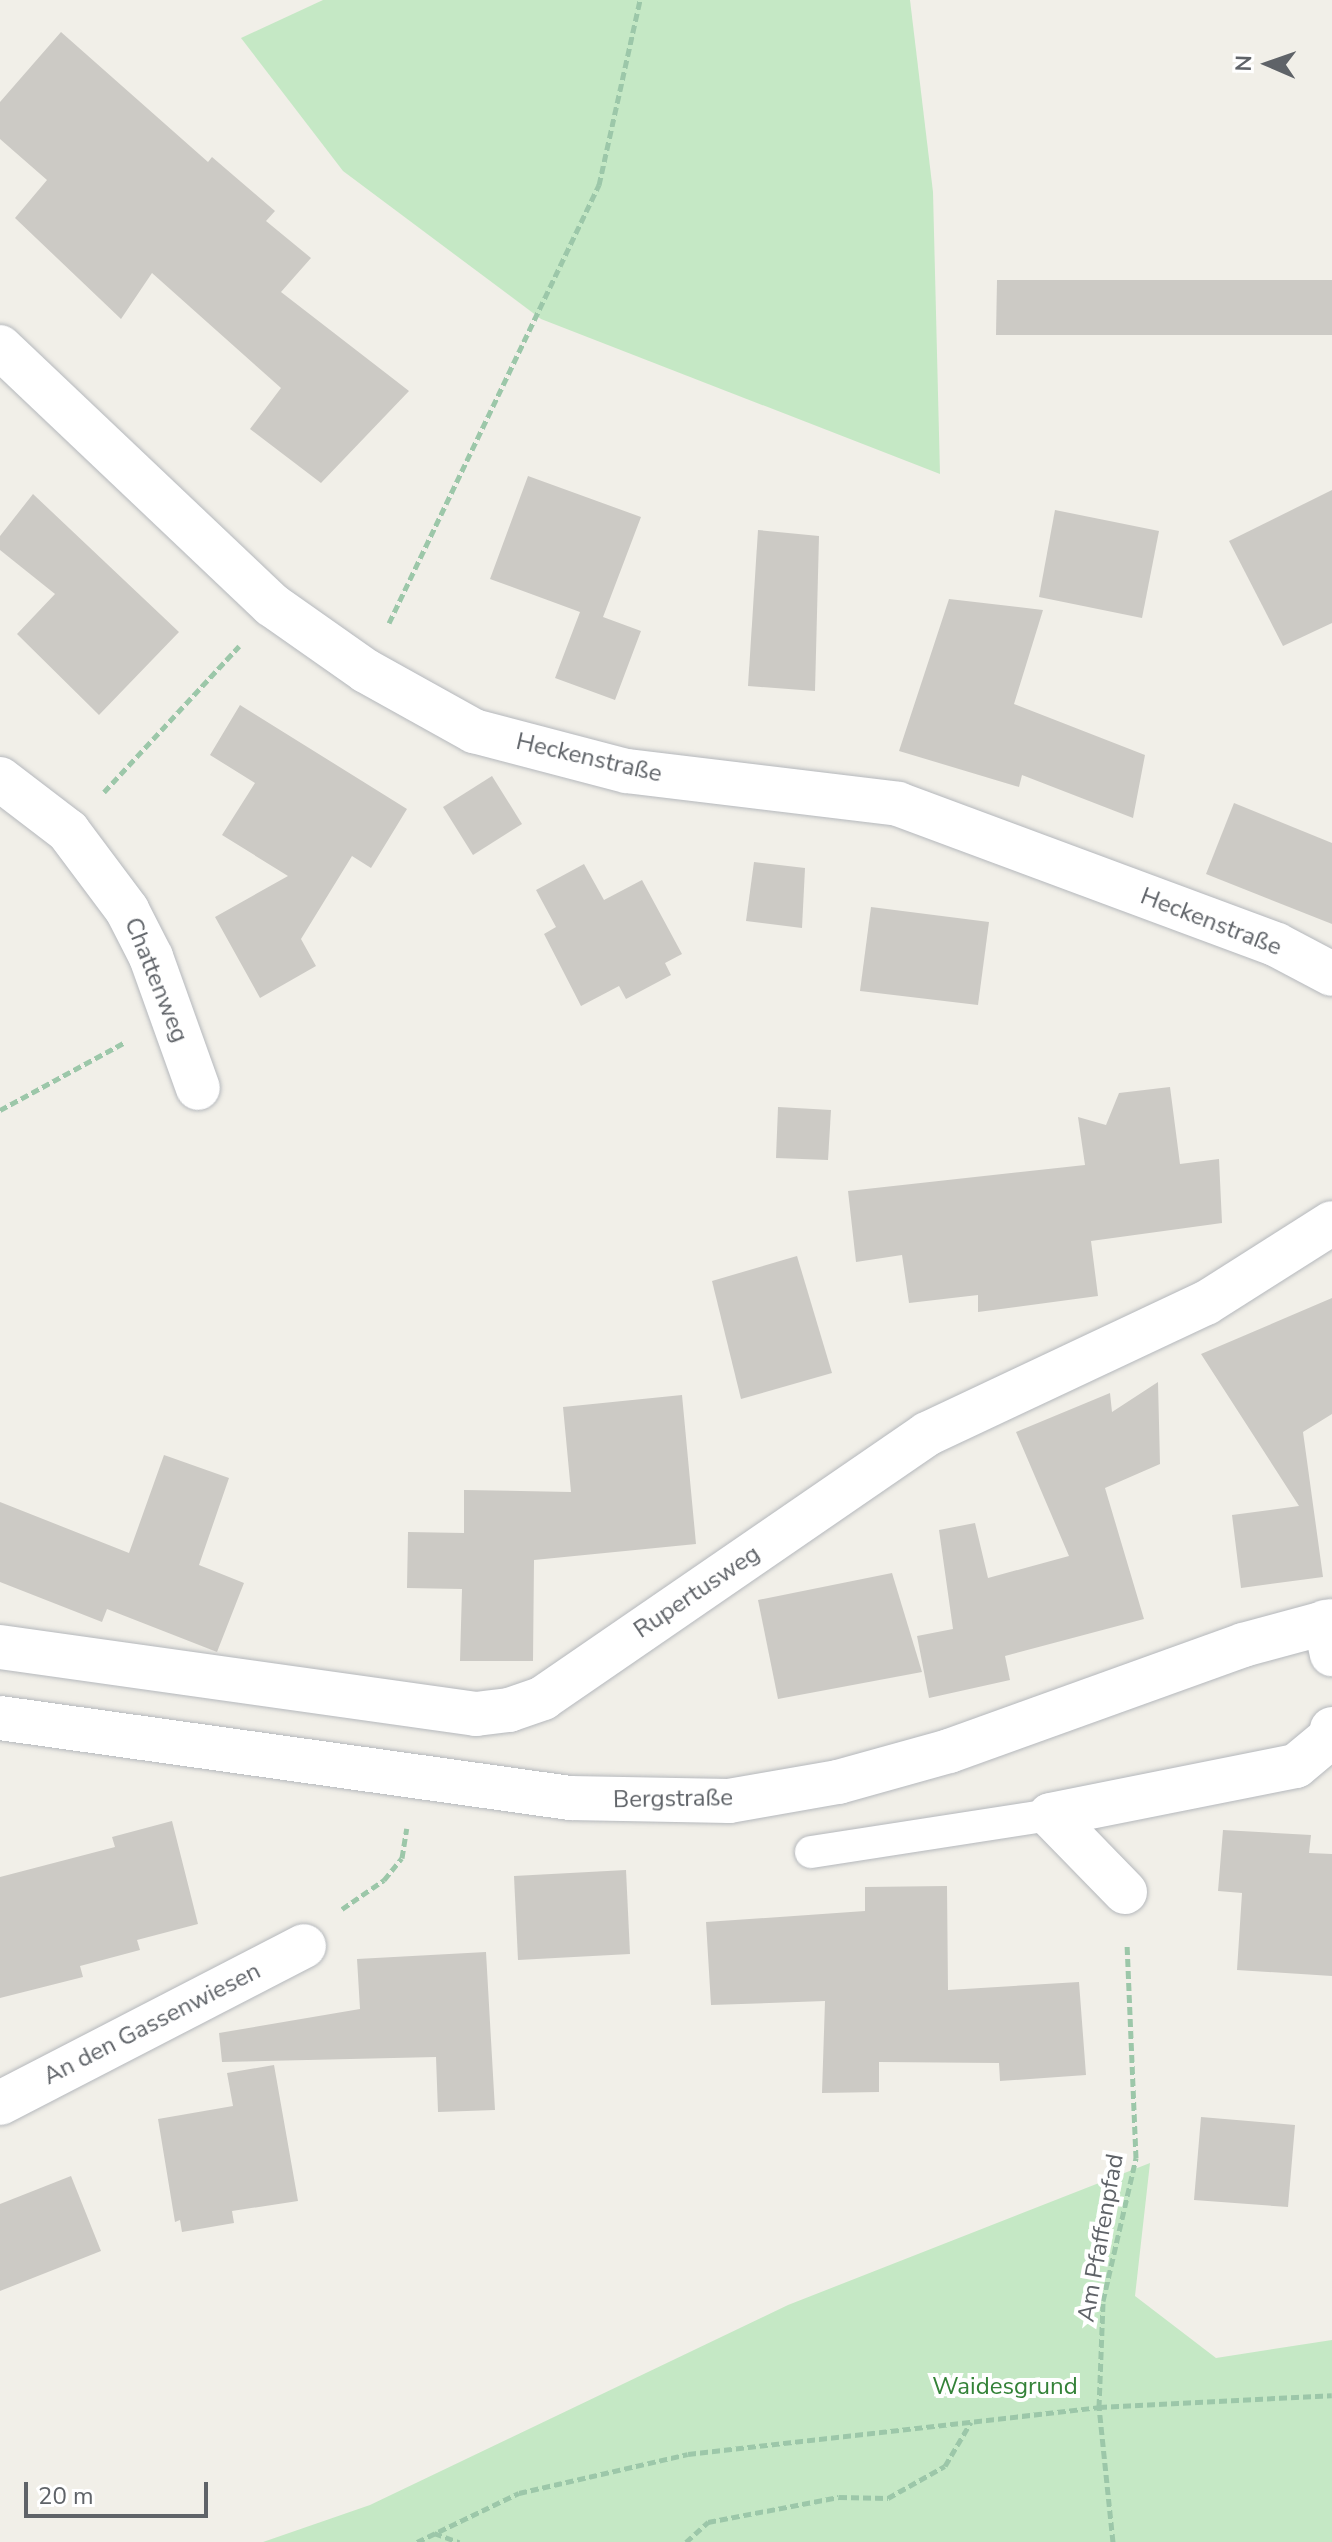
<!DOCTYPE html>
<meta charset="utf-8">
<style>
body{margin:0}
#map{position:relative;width:1332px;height:2542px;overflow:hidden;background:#f1efe8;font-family:"Nunito Sans",sans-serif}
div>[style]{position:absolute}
.green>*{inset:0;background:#c5e8c5}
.building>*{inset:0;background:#cccac5}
.path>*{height:5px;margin-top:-2.5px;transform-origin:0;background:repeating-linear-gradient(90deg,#9cc7a9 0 8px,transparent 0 12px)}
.roads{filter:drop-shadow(0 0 2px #b5b8bc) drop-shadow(0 0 2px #b5b8bc)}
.service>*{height:32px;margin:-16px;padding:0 16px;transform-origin:16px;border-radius:16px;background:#fff}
.minor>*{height:44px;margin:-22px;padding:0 22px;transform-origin:22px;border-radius:22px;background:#fff}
.secondary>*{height:44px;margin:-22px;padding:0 22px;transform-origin:22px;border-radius:22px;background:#fff}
span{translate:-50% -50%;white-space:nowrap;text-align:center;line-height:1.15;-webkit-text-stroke:8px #fff;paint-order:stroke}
.street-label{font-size:24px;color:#5f6368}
.park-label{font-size:24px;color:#348238}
.north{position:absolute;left:1228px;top:24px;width:80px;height:80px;-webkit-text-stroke:6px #fff;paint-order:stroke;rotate:272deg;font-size:22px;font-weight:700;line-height:32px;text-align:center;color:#5f6368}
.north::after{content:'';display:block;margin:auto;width:28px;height:36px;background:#5f6368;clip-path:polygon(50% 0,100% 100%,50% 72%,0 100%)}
.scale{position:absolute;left:24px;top:2482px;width:184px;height:36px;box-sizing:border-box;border:4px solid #5f6368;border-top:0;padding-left:10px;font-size:24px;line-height:28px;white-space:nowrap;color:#5f6368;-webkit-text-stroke:6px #fff;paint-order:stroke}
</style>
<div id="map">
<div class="green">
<i style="clip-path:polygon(323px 0,910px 0,933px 192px,940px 474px,541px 319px,343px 171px,241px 38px)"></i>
<i style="clip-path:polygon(1150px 2163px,1135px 2296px,1216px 2358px,1332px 2340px,1332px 2542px,263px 2542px,370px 2505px,788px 2305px)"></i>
</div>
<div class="building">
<i style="clip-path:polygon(61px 32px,208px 162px,212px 157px,275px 211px,266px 221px,311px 258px,281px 292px,409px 391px,321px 483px,250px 429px,281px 388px,152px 273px,121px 319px,15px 218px,47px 180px,0 139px,0 102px)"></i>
<i style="clip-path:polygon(997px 280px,1332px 280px,1332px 335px,996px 335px)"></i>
<i style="clip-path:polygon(528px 476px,641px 517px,603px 617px,641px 631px,615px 700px,555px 678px,580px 612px,490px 579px)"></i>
<i style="clip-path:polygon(1332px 490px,1332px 623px,1283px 646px,1229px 541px)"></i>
<i style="clip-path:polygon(33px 494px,179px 632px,99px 715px,17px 634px,55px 594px,0 550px,0 536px)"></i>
<i style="clip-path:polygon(1055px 510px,1159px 531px,1142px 618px,1039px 597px)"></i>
<i style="clip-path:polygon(758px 530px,819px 536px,815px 691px,748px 686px)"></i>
<i style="clip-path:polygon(949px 599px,1043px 610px,1014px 704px,1145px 755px,1133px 818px,1022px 775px,1019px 787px,899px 751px)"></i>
<i style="clip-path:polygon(240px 705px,407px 809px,371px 868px,352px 856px,301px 939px,316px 966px,260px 998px,215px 917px,288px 876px,222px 835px,255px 783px,210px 755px)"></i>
<i style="clip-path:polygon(492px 776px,522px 824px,473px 855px,443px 807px)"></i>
<i style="clip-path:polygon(1234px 803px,1332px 843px,1332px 924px,1206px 874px)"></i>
<i style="clip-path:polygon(754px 862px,805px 868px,802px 928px,746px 921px)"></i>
<i style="clip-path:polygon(584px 864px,604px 900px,642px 880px,682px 954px,665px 963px,671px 975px,626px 999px,619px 986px,581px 1006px,544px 934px,556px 927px,536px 890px)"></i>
<i style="clip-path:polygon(871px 907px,989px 922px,978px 1005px,860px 991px)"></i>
<i style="clip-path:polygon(1170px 1087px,1180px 1164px,1219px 1159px,1222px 1223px,1091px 1241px,1098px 1296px,978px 1312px,978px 1295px,909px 1303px,902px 1255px,856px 1262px,848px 1191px,1085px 1165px,1078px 1117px,1106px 1125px,1119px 1093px)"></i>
<i style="clip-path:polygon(778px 1107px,831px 1110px,828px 1160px,776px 1158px)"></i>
<i style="clip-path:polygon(797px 1256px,832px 1373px,741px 1399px,712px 1281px)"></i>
<i style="clip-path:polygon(1332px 1298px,1332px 1414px,1303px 1432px,1323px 1577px,1241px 1588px,1232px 1515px,1299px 1506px,1201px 1354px)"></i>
<i style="clip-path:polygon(1158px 1382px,1160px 1464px,1105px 1488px,1144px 1619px,1005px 1656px,1010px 1680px,929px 1698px,917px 1636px,953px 1629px,939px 1530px,975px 1523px,988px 1578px,1069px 1556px,1016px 1432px,1110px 1393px,1112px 1412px)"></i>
<i style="clip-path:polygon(682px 1395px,696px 1544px,534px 1560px,533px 1661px,460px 1661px,462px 1589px,407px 1588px,408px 1532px,464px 1533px,464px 1490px,571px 1492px,563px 1407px)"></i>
<i style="clip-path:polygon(164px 1455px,229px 1478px,199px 1565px,244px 1583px,217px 1652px,107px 1609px,102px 1622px,0 1582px,0 1502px,129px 1553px)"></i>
<i style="clip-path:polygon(892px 1573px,922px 1672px,778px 1699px,758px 1600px)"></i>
<i style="clip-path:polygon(172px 1821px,198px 1924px,137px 1940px,140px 1950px,80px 1966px,83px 1977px,0 1998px,0 1877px,115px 1847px,112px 1837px)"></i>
<i style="clip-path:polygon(1223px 1830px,1311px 1835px,1309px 1853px,1332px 1854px,1332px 1976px,1237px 1970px,1242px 1893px,1218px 1891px)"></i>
<i style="clip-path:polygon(626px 1870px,630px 1954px,518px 1960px,514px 1876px)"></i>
<i style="clip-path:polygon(947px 1886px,948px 1990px,1079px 1982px,1086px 2075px,1000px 2081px,999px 2063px,879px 2062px,879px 2092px,822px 2093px,825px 2001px,711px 2005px,706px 1922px,865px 1911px,865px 1887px)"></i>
<i style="clip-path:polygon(486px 1952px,495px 2110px,438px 2112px,436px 2057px,222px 2062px,219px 2033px,360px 2009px,357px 1959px)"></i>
<i style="clip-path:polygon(274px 2065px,298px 2201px,232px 2211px,234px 2223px,182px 2232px,180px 2220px,175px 2222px,158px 2119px,233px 2106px,227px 2073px)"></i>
<i style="clip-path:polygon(1201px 2117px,1295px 2125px,1288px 2207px,1194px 2200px)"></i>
<i style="clip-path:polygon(71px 2176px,101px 2251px,0 2291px,0 2204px)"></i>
</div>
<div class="path">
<i style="left:389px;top:623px;width:486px;rotate:-64.4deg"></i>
<i style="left:599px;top:185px;width:189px;rotate:-77.5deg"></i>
<i style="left:104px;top:792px;width:199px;rotate:-47.2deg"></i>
<i style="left:0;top:1110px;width:142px;rotate:-28.5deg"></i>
<i style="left:342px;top:1909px;width:51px;rotate:-34.6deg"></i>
<i style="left:384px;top:1880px;width:28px;rotate:-51deg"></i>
<i style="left:402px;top:1858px;width:30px;rotate:-81deg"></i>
<i style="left:434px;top:2533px;width:27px;rotate:20deg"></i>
<i style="left:417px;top:2542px;width:113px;rotate:-25.7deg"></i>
<i style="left:519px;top:2493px;width:173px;rotate:-13deg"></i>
<i style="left:688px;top:2454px;width:414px;rotate:-6.5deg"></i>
<i style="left:1099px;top:2407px;width:233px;rotate:-2.9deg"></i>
<i style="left:686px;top:2542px;width:30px;rotate:-42deg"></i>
<i style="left:708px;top:2522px;width:133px;rotate:-10.8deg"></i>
<i style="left:839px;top:2497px;width:49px;rotate:1.2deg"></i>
<i style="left:888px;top:2498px;width:65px;rotate:-29.3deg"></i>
<i style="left:945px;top:2466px;width:51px;rotate:-59.4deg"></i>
<i style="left:1113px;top:2542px;width:136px;rotate:-95.9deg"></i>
<i style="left:1099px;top:2407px;width:106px;rotate:-87.8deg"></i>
<i style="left:1103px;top:2301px;width:147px;rotate:-77deg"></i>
<i style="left:1136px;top:2158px;width:214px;rotate:-92.4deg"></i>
</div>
<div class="roads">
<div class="service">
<i style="left:811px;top:1852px;width:242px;rotate:-8.8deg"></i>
</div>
<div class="minor">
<i style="left:0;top:347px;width:375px;rotate:43.5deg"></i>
<i style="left:272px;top:605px;width:115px;rotate:35.1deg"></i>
<i style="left:366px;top:671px;width:124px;rotate:29.1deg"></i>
<i style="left:474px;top:731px;width:158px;rotate:14.7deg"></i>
<i style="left:627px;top:771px;width:273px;rotate:6.9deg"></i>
<i style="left:898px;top:804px;width:404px;rotate:20.4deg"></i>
<i style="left:1277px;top:945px;width:62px;rotate:27.8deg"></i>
<i style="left:0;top:779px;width:86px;rotate:37.4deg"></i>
<i style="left:68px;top:831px;width:99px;rotate:53.2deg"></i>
<i style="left:127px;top:910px;width:53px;rotate:62.9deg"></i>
<i style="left:151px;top:957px;width:139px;rotate:70.3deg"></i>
<i style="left:1325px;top:1622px;width:33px;rotate:78deg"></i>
<i style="left:0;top:1647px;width:481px;rotate:8deg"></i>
<i style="left:476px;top:1714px;width:33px;rotate:-7deg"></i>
<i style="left:509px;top:1710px;width:36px;rotate:-19deg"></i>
<i style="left:543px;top:1698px;width:466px;rotate:-34.5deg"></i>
<i style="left:927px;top:1434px;width:308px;rotate:-25.2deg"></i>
<i style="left:1206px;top:1303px;width:149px;rotate:-32.4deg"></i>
<i style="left:1125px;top:1892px;width:107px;rotate:-134.2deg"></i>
<i style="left:1050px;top:1815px;width:251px;rotate:-11.3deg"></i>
<i style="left:1296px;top:1766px;width:47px;rotate:-39.8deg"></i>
<i style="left:1332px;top:1736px;width:7px;rotate:-90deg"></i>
<i style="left:0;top:2103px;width:342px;rotate:-27.3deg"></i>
</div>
<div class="secondary">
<i style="left:0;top:1718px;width:576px;rotate:7.99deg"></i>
<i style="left:570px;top:1798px;width:159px;rotate:1.1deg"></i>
<i style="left:729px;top:1801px;width:111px;rotate:-9.9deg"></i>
<i style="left:838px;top:1782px;width:115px;rotate:-15.6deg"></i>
<i style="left:949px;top:1751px;width:313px;rotate:-19.8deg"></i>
<i style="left:1243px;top:1645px;width:92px;rotate:-15.1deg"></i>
</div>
</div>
<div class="street-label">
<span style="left:589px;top:758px;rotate:13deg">Heckenstraße</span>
<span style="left:1211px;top:922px;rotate:21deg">Heckenstraße</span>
<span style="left:156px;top:980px;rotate:68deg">Chattenweg</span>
<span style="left:697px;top:1592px;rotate:-34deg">Rupertusweg</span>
<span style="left:673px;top:1799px;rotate:-1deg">Bergstraße</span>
<span style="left:152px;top:2024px;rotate:-27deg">An den Gassenwiesen</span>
<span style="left:1101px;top:2238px;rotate:-80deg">Am Pfaffenpfad</span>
</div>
<div class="park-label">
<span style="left:1005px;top:2387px">Waidesgrund</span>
</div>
<div class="north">N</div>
<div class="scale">20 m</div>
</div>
